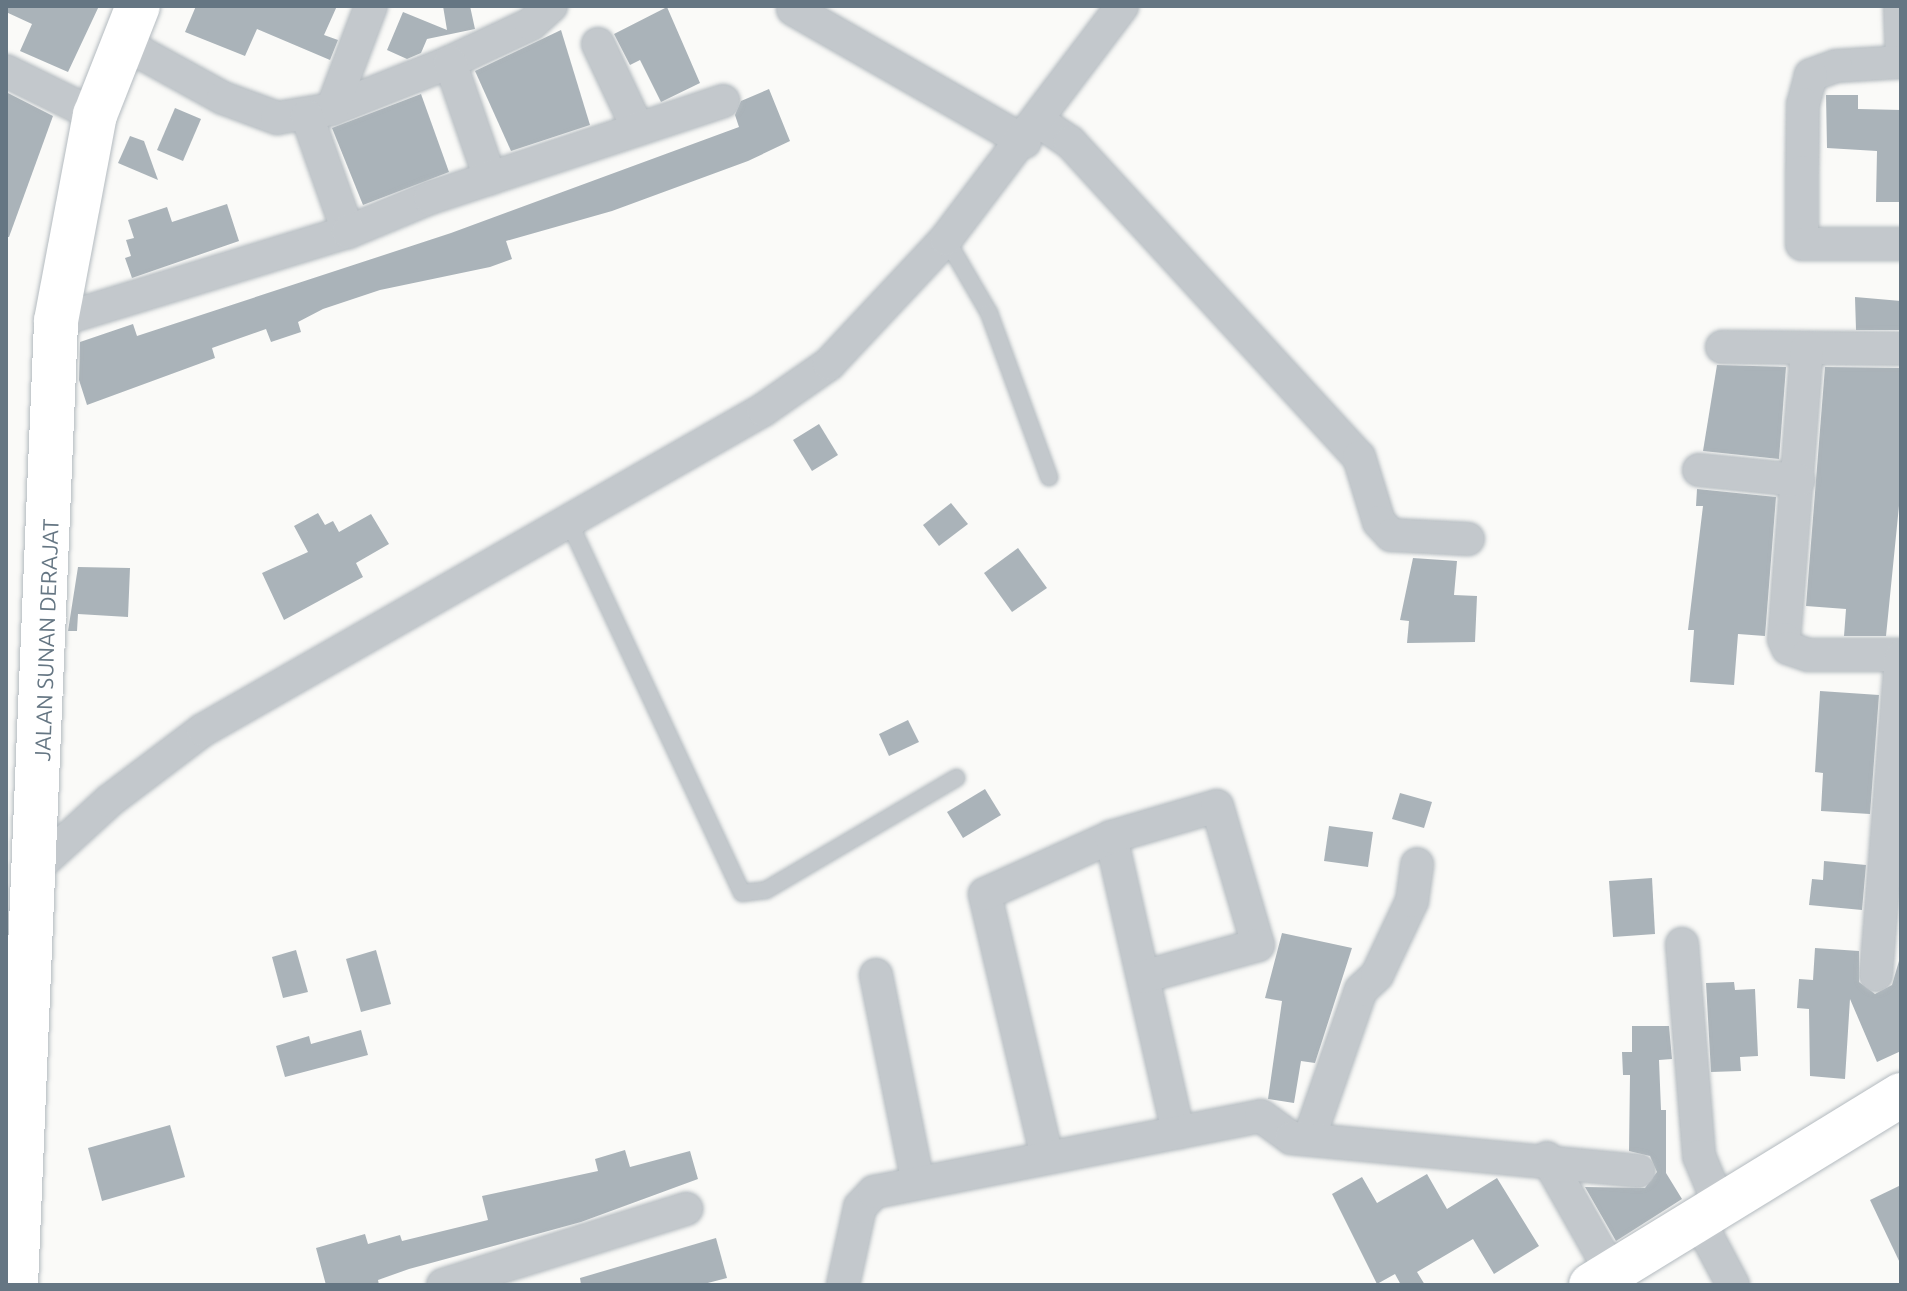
<!DOCTYPE html>
<style>
body{margin:0}
#map{position:relative;width:1907px;height:1291px;overflow:hidden;background:#fafaf8;font-family:Ubuntu,sans-serif}
div>[style]{position:absolute}
.building>*{inset:0;background:#aab3b9}
.roads{filter:drop-shadow(0 0 2px #b3babf) drop-shadow(0 0 2px #b3babf)}
.lane>*{height:16px;margin:-8px;padding:0 8px;transform-origin:8px;border-radius:8px;background:#c3c8cc}
.street>*{height:32px;margin:-16px;padding:0 16px;transform-origin:16px;border-radius:16px;background:#c3c8cc}
.secondary>*{height:44px;margin:-22px;padding:0 22px;transform-origin:22px;border-radius:22px;background:#fff}
span{translate:-50% -50%;white-space:nowrap;text-align:center;line-height:1.15;-webkit-text-stroke:8px #fff;paint-order:stroke}
.street-label{font-size:22px;color:#657683}
.frame{position:absolute;inset:0;border:8px solid #657683;pointer-events:none}
</style>
<div id="map">
<div class="building">
<i style="clip-path:polygon(6px 6px,99px 6px,68px 72px,20px 51px,32px 24px,6px 12px)"></i>
<i style="clip-path:polygon(196px 6px,337px 6px,324px 35px,338px 40px,330px 60px,257px 29px,245px 56px,185px 32px)"></i>
<i style="clip-path:polygon(443px 6px,470px 6px,475px 29px,427px 39px,421px 53px,407px 59px,387px 50px,403px 12px,447px 30px)"></i>
<i style="clip-path:polygon(667px 7px,700px 83px,661px 102px,640px 60px,630px 65px,614px 34px)"></i>
<i style="clip-path:polygon(561px 30px,590px 125px,511px 151px,475px 71px)"></i>
<i style="clip-path:polygon(769px 89px,790px 141px,748px 161px,612px 211px,506px 241px,512px 259px,490px 267px,380px 290px,323px 309px,298px 322px,301px 332px,271px 342px,266px 329px,212px 348px,215px 358px,87px 405px,79px 380px,80px 342px,133px 324px,137px 336px,451px 233px,739px 127px,735px 115px,741px 101px)"></i>
<i style="clip-path:polygon(6px 92px,53px 116px,9px 237px,6px 237px)"></i>
<i style="clip-path:polygon(421px 94px,449px 172px,363px 205px,332px 128px)"></i>
<i style="clip-path:polygon(1826px 95px,1858px 95px,1858px 109px,1901px 110px,1901px 202px,1876px 202px,1877px 151px,1827px 148px)"></i>
<i style="clip-path:polygon(175px 108px,201px 119px,183px 161px,157px 150px)"></i>
<i style="clip-path:polygon(130px 136px,144px 141px,158px 180px,118px 163px)"></i>
<i style="clip-path:polygon(227px 204px,239px 241px,132px 278px,125px 258px,131px 256px,126px 240px,134px 238px,128px 220px,167px 207px,172px 222px)"></i>
<i style="clip-path:polygon(1855px 297px,1901px 301px,1901px 330px,1856px 330px)"></i>
<i style="clip-path:polygon(1717px 365px,1786px 367px,1779px 459px,1703px 451px)"></i>
<i style="clip-path:polygon(1825px 367px,1901px 368px,1901px 486px,1886px 636px,1844px 636px,1846px 609px,1806px 606px)"></i>
<i style="clip-path:polygon(819px 424px,838px 455px,812px 471px,793px 440px)"></i>
<i style="clip-path:polygon(1697px 489px,1776px 497px,1765px 636px,1738px 634px,1734px 685px,1690px 682px,1694px 630px,1688px 630px,1703px 506px,1696px 506px)"></i>
<i style="clip-path:polygon(951px 503px,968px 524px,939px 546px,923px 525px)"></i>
<i style="clip-path:polygon(318px 513px,325px 525px,333px 521px,339px 532px,371px 514px,389px 544px,356px 563px,363px 577px,284px 620px,262px 573px,308px 552px,294px 526px)"></i>
<i style="clip-path:polygon(1018px 548px,1047px 588px,1012px 612px,984px 573px)"></i>
<i style="clip-path:polygon(1413px 558px,1457px 561px,1454px 595px,1477px 596px,1475px 642px,1407px 643px,1409px 621px,1400px 620px)"></i>
<i style="clip-path:polygon(78px 567px,130px 568px,128px 617px,78px 614px,77px 631px,68px 631px)"></i>
<i style="clip-path:polygon(1820px 691px,1879px 695px,1870px 814px,1821px 811px,1823px 773px,1815px 772px)"></i>
<i style="clip-path:polygon(908px 720px,919px 742px,889px 756px,879px 734px)"></i>
<i style="clip-path:polygon(985px 789px,1001px 815px,963px 838px,947px 812px)"></i>
<i style="clip-path:polygon(1400px 793px,1432px 802px,1424px 828px,1392px 819px)"></i>
<i style="clip-path:polygon(1329px 826px,1373px 832px,1368px 867px,1324px 861px)"></i>
<i style="clip-path:polygon(1824px 861px,1866px 865px,1862px 910px,1809px 905px,1812px 879px,1823px 880px)"></i>
<i style="clip-path:polygon(1652px 878px,1655px 934px,1613px 937px,1609px 881px)"></i>
<i style="clip-path:polygon(1282px 933px,1352px 948px,1315px 1063px,1301px 1061px,1294px 1103px,1268px 1099px,1282px 1001px,1265px 998px)"></i>
<i style="clip-path:polygon(1815px 948px,1859px 951px,1859px 982px,1875px 994px,1892px 985px,1901px 954px,1901px 1051px,1877px 1062px,1850px 999px,1845px 1079px,1810px 1076px,1809px 1009px,1797px 1008px,1799px 979px,1813px 980px)"></i>
<i style="clip-path:polygon(296px 950px,308px 992px,283px 998px,272px 957px)"></i>
<i style="clip-path:polygon(376px 950px,391px 1004px,361px 1012px,346px 959px)"></i>
<i style="clip-path:polygon(1734px 982px,1735px 990px,1755px 989px,1758px 1056px,1740px 1057px,1741px 1071px,1711px 1072px,1706px 983px)"></i>
<i style="clip-path:polygon(1632px 1026px,1669px 1026px,1672px 1059px,1659px 1060px,1661px 1110px,1666px 1110px,1666px 1173px,1682px 1199px,1616px 1241px,1585px 1187px,1645px 1188px,1657px 1172px,1650px 1156px,1629px 1151px,1630px 1075px,1623px 1075px,1622px 1052px,1632px 1052px)"></i>
<i style="clip-path:polygon(361px 1030px,368px 1055px,285px 1077px,276px 1046px,309px 1036px,311px 1044px)"></i>
<i style="clip-path:polygon(170px 1125px,185px 1177px,102px 1201px,88px 1148px)"></i>
<i style="clip-path:polygon(625px 1150px,630px 1167px,690px 1151px,698px 1179px,581px 1222px,409px 1269px,378px 1280px,379px 1285px,326px 1285px,316px 1248px,365px 1234px,368px 1244px,400px 1235px,402px 1241px,488px 1220px,482px 1196px,598px 1171px,595px 1159px)"></i>
<i style="clip-path:polygon(1427px 1174px,1447px 1209px,1497px 1178px,1539px 1246px,1494px 1274px,1473px 1239px,1417px 1272px,1425px 1285px,1401px 1285px,1395px 1274px,1377px 1284px,1332px 1194px,1362px 1177px,1377px 1203px)"></i>
<i style="clip-path:polygon(1901px 1185px,1901px 1265px,1870px 1200px)"></i>
<i style="clip-path:polygon(716px 1238px,727px 1278px,700px 1285px,581px 1285px,580px 1278px)"></i>
</div>
<div class="roads">
<div class="lane">
<i style="left:946px;top:239px;width:86px;rotate:59.8deg"></i>
<i style="left:989px;top:313px;width:175px;rotate:69.9deg"></i>
<i style="left:569px;top:522px;width:409px;rotate:65deg"></i>
<i style="left:742px;top:893px;width:24px;rotate:-7deg"></i>
<i style="left:766px;top:890px;width:221px;rotate:-30.5deg"></i>
</div>
<div class="street">
<i style="left:1900px;top:6px;width:38px;rotate:88deg"></i>
<i style="left:793px;top:9px;width:267px;rotate:29.8deg"></i>
<i style="left:123px;top:43px;width:114px;rotate:28.8deg"></i>
<i style="left:223px;top:98px;width:58px;rotate:20.3deg"></i>
<i style="left:277px;top:118px;width:56px;rotate:-9.3deg"></i>
<i style="left:332px;top:109px;width:127px;rotate:-21.7deg"></i>
<i style="left:450px;top:62px;width:89px;rotate:-25.1deg"></i>
<i style="left:531px;top:24px;width:27px;rotate:-42deg"></i>
<i style="left:598px;top:44px;width:94px;rotate:64.8deg"></i>
<i style="left:450px;top:62px;width:123px;rotate:71deg"></i>
<i style="left:1901px;top:62px;width:65px;rotate:176.5deg"></i>
<i style="left:1836px;top:66px;width:27px;rotate:160deg"></i>
<i style="left:1811px;top:75px;width:30px;rotate:105deg"></i>
<i style="left:1803px;top:104px;width:68px;rotate:90.8deg"></i>
<i style="left:1802px;top:172px;width:72px;rotate:90deg"></i>
<i style="left:1802px;top:244px;width:99px"></i>
<i style="left:6px;top:71px;width:99px;rotate:26.3deg"></i>
<i style="left:332px;top:109px;width:110px;rotate:-69.3deg"></i>
<i style="left:307px;top:116px;width:123px;rotate:70.5deg"></i>
<i style="left:1040px;top:122px;width:36px;rotate:34deg"></i>
<i style="left:1070px;top:142px;width:427px;rotate:47.5deg"></i>
<i style="left:1359px;top:457px;width:68px;rotate:72.9deg"></i>
<i style="left:1379px;top:522px;width:18px;rotate:47deg"></i>
<i style="left:1391px;top:535px;width:77px;rotate:3deg"></i>
<i style="left:56px;top:321px;width:305px;rotate:-17deg"></i>
<i style="left:348px;top:232px;width:89px;rotate:-22.5deg"></i>
<i style="left:430px;top:198px;width:309px;rotate:-18.3deg"></i>
<i style="left:1722px;top:347px;width:179px;rotate:0.6deg"></i>
<i style="left:1807px;top:348px;width:292px;rotate:94.5deg"></i>
<i style="left:1784px;top:639px;width:10px;rotate:66deg"></i>
<i style="left:1788px;top:648px;width:21px;rotate:19deg"></i>
<i style="left:1808px;top:655px;width:93px"></i>
<i style="left:1699px;top:470px;width:100px;rotate:5.8deg"></i>
<i style="left:1111px;top:837px;width:303px;rotate:77.2deg"></i>
<i style="left:36px;top:868px;width:99px;rotate:-42.5deg"></i>
<i style="left:109px;top:801px;width:118px;rotate:-37.1deg"></i>
<i style="left:203px;top:730px;width:645px;rotate:-29.74deg"></i>
<i style="left:763px;top:410px;width:80px;rotate:-34.9deg"></i>
<i style="left:829px;top:364px;width:171px;rotate:-46.9deg"></i>
<i style="left:946px;top:239px;width:292px;rotate:-52.9deg"></i>
<i style="left:1682px;top:944px;width:213px;rotate:85.4deg"></i>
<i style="left:1699px;top:1156px;width:52px;rotate:67.4deg"></i>
<i style="left:876px;top:975px;width:212px;rotate:78.6deg"></i>
<i style="left:1876px;top:975px;width:319px;rotate:-85.5deg"></i>
<i style="left:1309px;top:1139px;width:158px;rotate:-70.8deg"></i>
<i style="left:1361px;top:990px;width:22px;rotate:-43deg"></i>
<i style="left:1377px;top:975px;width:82px;rotate:-64.7deg"></i>
<i style="left:1412px;top:901px;width:37px;rotate:-82deg"></i>
<i style="left:1047px;top:1157px;width:270px;rotate:-103.3deg"></i>
<i style="left:985px;top:894px;width:138px;rotate:-24.3deg"></i>
<i style="left:1111px;top:837px;width:110px;rotate:-16.3deg"></i>
<i style="left:1217px;top:806px;width:145px;rotate:73.6deg"></i>
<i style="left:1258px;top:945px;width:119px;rotate:164.5deg"></i>
<i style="left:1547px;top:1158px;width:130px;rotate:60.5deg"></i>
<i style="left:1697px;top:1217px;width:77px;rotate:62.1deg"></i>
<i style="left:443px;top:1285px;width:255px;rotate:-17.4deg"></i>
<i style="left:843px;top:1285px;width:80px;rotate:-77.7deg"></i>
<i style="left:860px;top:1207px;width:21px;rotate:-47deg"></i>
<i style="left:874px;top:1192px;width:394px;rotate:-11.1deg"></i>
<i style="left:1261px;top:1116px;width:37px;rotate:36deg"></i>
<i style="left:1291px;top:1138px;width:349px;rotate:5.4deg"></i>
</div>
<div class="secondary">
<i style="left:16px;top:1285px;width:965px;rotate:-87.62deg"></i>
<i style="left:56px;top:321px;width:210px;rotate:-79.3deg"></i>
<i style="left:95px;top:115px;width:117px;rotate:-68.5deg"></i>
<i style="left:1591px;top:1285px;width:364px;rotate:-31.5deg"></i>
</div>
</div>
<div class="street-label">
<span style="left:46px;top:640px;rotate:-88deg">JALAN SUNAN DERAJAT</span>
</div>
<div class="frame"></div>
</div>
